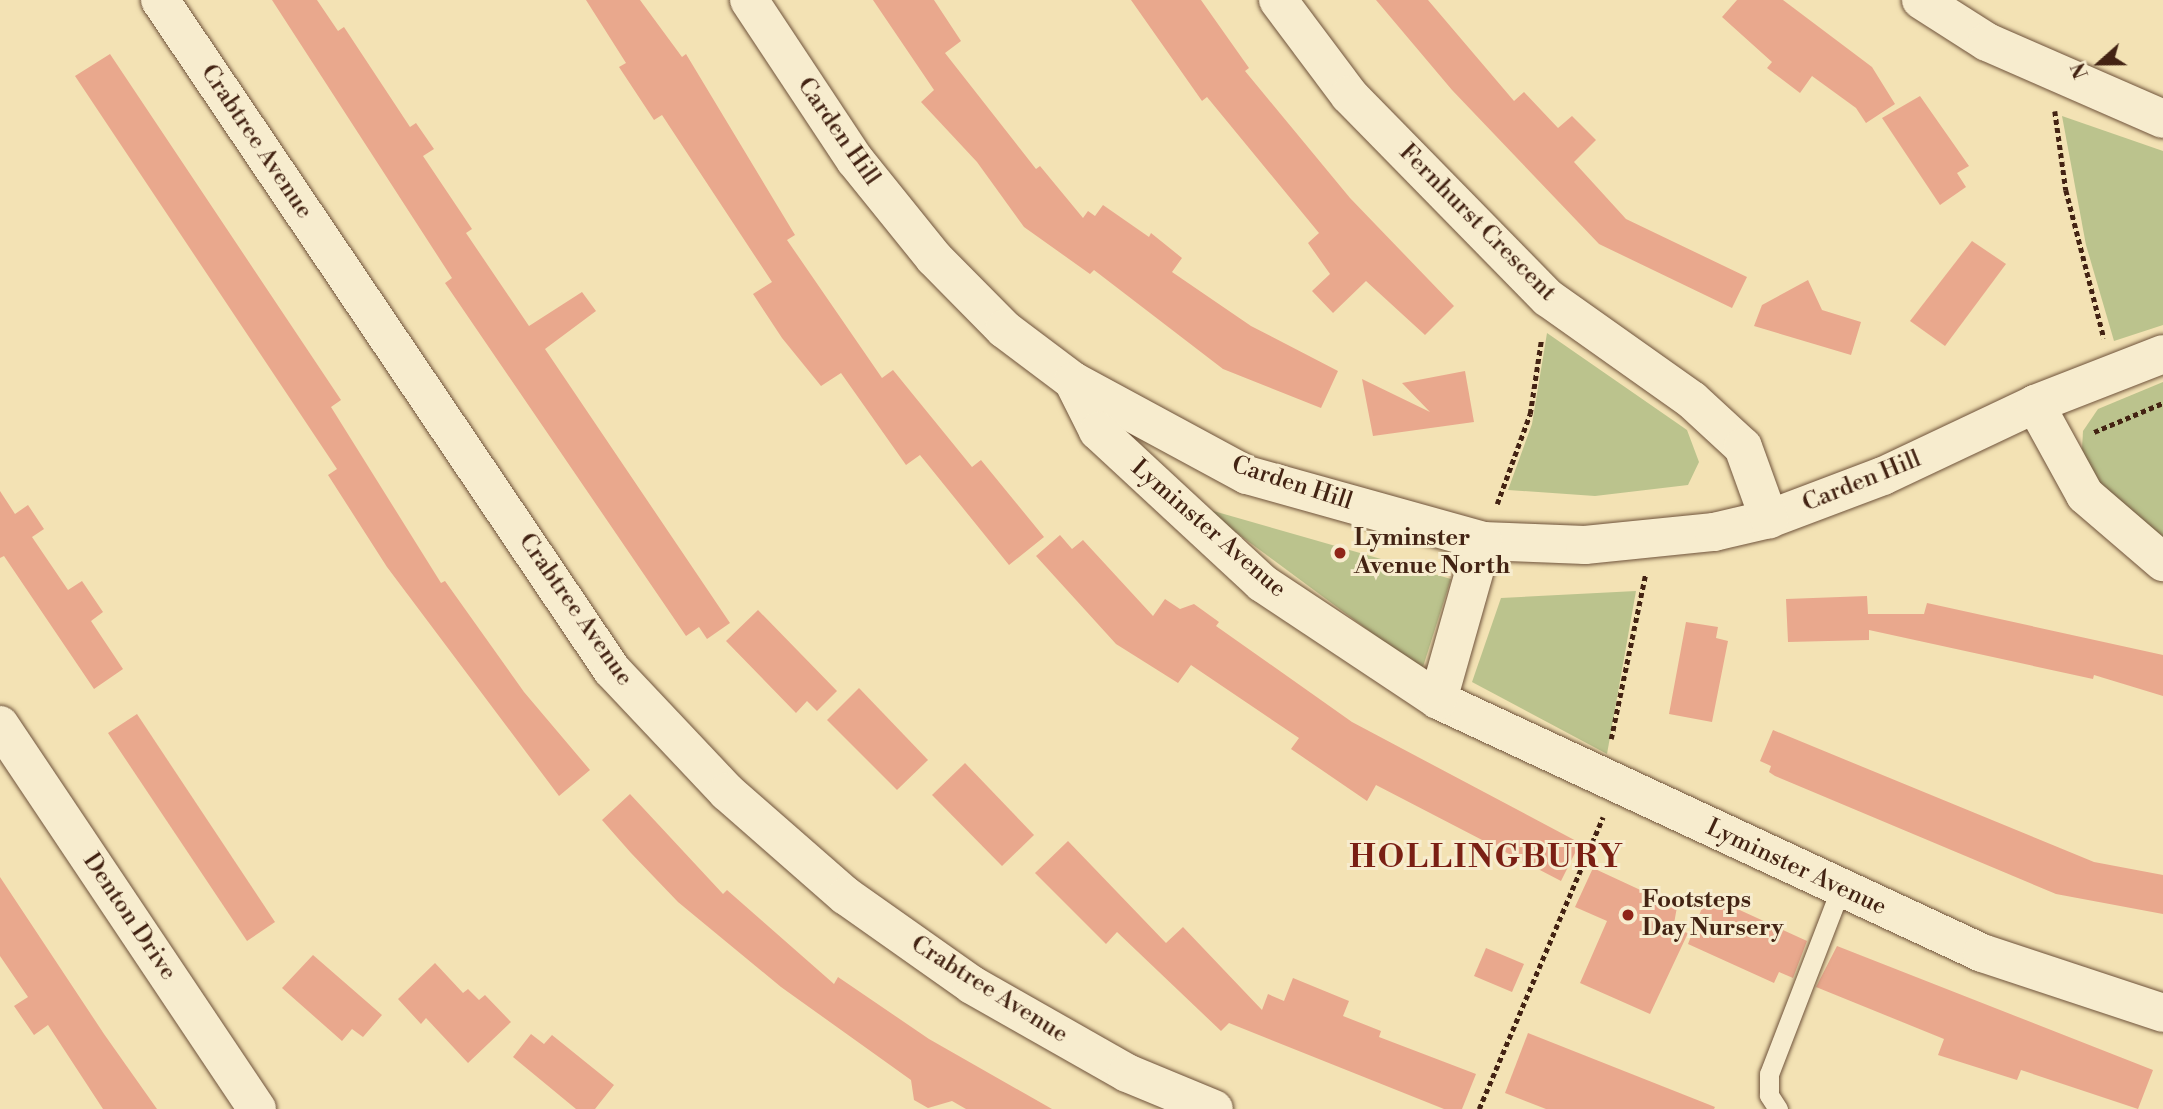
<!DOCTYPE html>
<style>
body{margin:0}
#map{position:relative;width:2163px;height:1109px;overflow:hidden;background:#f3e2b4;font-family:"Libre Bodoni",serif}
div>[style]{position:absolute}
.green>*{inset:0;background:#bbc38d}
.building>*{inset:0;background:#e9a88d}
.path>*{height:4.5px;margin-top:-2.25px;transform-origin:0;background:repeating-linear-gradient(90deg,#432313 0 5px,transparent 0 8.5px)}
.roads{filter:drop-shadow(0 0 2px #6f533b) drop-shadow(0 0 2px #6f533b)}
.lane>*{height:19px;margin:-9.5px;padding:0 9.5px;transform-origin:9.5px;border-radius:9.5px;background:#f7ecce}
.street>*{height:38px;margin:-19px;padding:0 19px;transform-origin:19px;border-radius:19px;background:#f7ecce}
.dots>*{width:19px;height:19px;translate:-50% -50%;box-sizing:border-box;border:4px solid #f7ecce;border-radius:50%}
span{translate:-50% -50%;white-space:nowrap;text-align:center;line-height:1.15;-webkit-text-stroke:6px #f7ecce;paint-order:stroke}
.street-label{font-size:24px;color:#432313}
.poi-label{font-size:24px;color:#432313;font-weight:700}
.left{translate:0 -50%;text-align:left}
.district-label{font-size:32px;color:#7a1f14;font-weight:700;letter-spacing:2px}
.north{position:absolute;left:2065px;top:28px;width:70px;height:70px;-webkit-text-stroke:5px #f7ecce;paint-order:stroke;rotate:249deg;font-size:19px;font-weight:700;line-height:28px;text-align:center;color:#432313}
.north::after{content:'';display:block;margin:auto;width:24px;height:32px;background:#432313;clip-path:polygon(50% 0,100% 100%,50% 72%,0 100%)}
</style>
<div id="map">
<div class="green">
<i style="clip-path:polygon(2062px 116px,2163px 151px,2163px 325px,2114px 341px,2086px 245px)"></i>
<i style="clip-path:polygon(1547px 333px,1687px 430px,1699px 462px,1688px 485px,1595px 496px,1508px 490px,1532px 424px)"></i>
<i style="clip-path:polygon(2163px 382px,2163px 539px,2093px 476px,2082px 449px,2083px 431px,2098px 409px)"></i>
<i style="clip-path:polygon(1203px 508px,1451px 579px,1422px 670px)"></i>
<i style="clip-path:polygon(1636px 591px,1607px 754px,1472px 682px,1501px 598px)"></i>
</div>
<div class="building">
<i style="clip-path:polygon(272px 0,317px 0,338px 31px,344px 27px,410px 127px,416px 123px,434px 149px,423px 156px,472px 229px,466px 233px,529px 326px,582px 292px,596px 311px,545px 349px,730px 623px,707px 639px,699px 627px,686px 636px,445px 283px,452px 278px)"></i>
<i style="clip-path:polygon(586px 0,640px 0,682px 57px,686px 54px,795px 235px,787px 240px,882px 378px,893px 370px,972px 467px,981px 460px,1044px 537px,1009px 565px,920px 455px,906px 465px,841px 373px,821px 386px,782px 338px,753px 294px,772px 282px,662px 115px,654px 120px,619px 67px,626px 63px)"></i>
<i style="clip-path:polygon(873px 0,934px 0,961px 41px,945px 53px,1036px 169px,1040px 166px,1083px 218px,1088px 211px,1095px 216px,1103px 205px,1149px 237px,1151px 233px,1182px 258px,1172px 272px,1251px 326px,1338px 371px,1321px 408px,1223px 369px,1094px 270px,1090px 274px,1024px 227px,977px 162px,921px 102px,934px 90px)"></i>
<i style="clip-path:polygon(1131px 0,1201px 0,1249px 68px,1245px 71px,1350px 198px,1454px 306px,1425px 335px,1366px 281px,1333px 313px,1312px 291px,1330px 274px,1308px 243px,1319px 233px,1207px 97px,1202px 101px)"></i>
<i style="clip-path:polygon(1376px 0,1428px 0,1514px 101px,1524px 92px,1558px 128px,1572px 116px,1596px 140px,1574px 162px,1626px 219px,1747px 277px,1732px 308px,1599px 244px,1452px 90px)"></i>
<i style="clip-path:polygon(1737px 0,1783px 0,1872px 67px,1895px 104px,1866px 123px,1856px 108px,1812px 76px,1800px 93px,1767px 68px,1772px 62px,1722px 17px)"></i>
<i style="clip-path:polygon(110px 54px,341px 400px,331px 407px,441px 583px,445px 581px,524px 692px,590px 770px,559px 796px,387px 567px,328px 475px,337px 469px,75px 76px)"></i>
<i style="clip-path:polygon(1920px 96px,1969px 166px,1957px 173px,1966px 187px,1940px 205px,1882px 118px)"></i>
<i style="clip-path:polygon(1972px 241px,2006px 264px,1945px 346px,1910px 321px)"></i>
<i style="clip-path:polygon(1808px 280px,1822px 310px,1861px 322px,1851px 355px,1754px 326px,1762px 305px)"></i>
<i style="clip-path:polygon(1465px 371px,1474px 422px,1373px 436px,1362px 379px,1430px 412px,1402px 383px)"></i>
<i style="clip-path:polygon(0 491px,15px 514px,28px 505px,44px 529px,32px 537px,68px 590px,82px 581px,103px 612px,91px 621px,123px 669px,94px 689px,4px 556px,0 558px)"></i>
<i style="clip-path:polygon(1060px 535px,1072px 549px,1083px 540px,1153px 616px,1165px 599px,1180px 609px,1194px 604px,1219px 622px,1216px 626px,1352px 722px,1580px 843px,1561px 881px,1376px 785px,1367px 801px,1291px 749px,1299px 738px,1191px 665px,1178px 683px,1116px 644px,1036px 556px)"></i>
<i style="clip-path:polygon(1867px 596px,1868px 614px,1924px 614px,1927px 603px,2163px 655px,2163px 696px,2094px 675px,2093px 679px,1869px 630px,1869px 640px,1788px 642px,1786px 599px)"></i>
<i style="clip-path:polygon(758px 610px,837px 691px,817px 711px,807px 701px,796px 713px,726px 641px)"></i>
<i style="clip-path:polygon(1686px 622px,1718px 627px,1716px 638px,1728px 641px,1712px 722px,1669px 714px)"></i>
<i style="clip-path:polygon(859px 688px,928px 760px,897px 790px,827px 720px)"></i>
<i style="clip-path:polygon(137px 714px,275px 922px,247px 941px,108px 733px)"></i>
<i style="clip-path:polygon(1773px 730px,2094px 862px,2163px 875px,2163px 914px,2056px 894px,1775px 776px,1769px 772px,1771px 766px,1760px 761px)"></i>
<i style="clip-path:polygon(965px 763px,1034px 835px,1002px 866px,932px 795px)"></i>
<i style="clip-path:polygon(630px 794px,723px 894px,727px 890px,834px 984px,838px 977px,929px 1039px,1052px 1109px,966px 1109px,952px 1101px,928px 1108px,914px 1100px,911px 1080px,781px 987px,678px 902px,631px 853px,602px 820px)"></i>
<i style="clip-path:polygon(1068px 841px,1166px 943px,1183px 927px,1262px 1010px,1268px 994px,1284px 1001px,1293px 978px,1349px 1001px,1343px 1016px,1381px 1031px,1379px 1037px,1476px 1074px,1462px 1109px,1444px 1109px,1229px 1023px,1221px 1031px,1117px 932px,1106px 944px,1035px 873px)"></i>
<i style="clip-path:polygon(1593px 868px,1677px 907px,1673px 929px,1688px 933px,1650px 1014px,1580px 983px,1607px 921px,1575px 907px)"></i>
<i style="clip-path:polygon(0 877px,104px 1034px,157px 1109px,103px 1109px,48px 1025px,34px 1035px,14px 1006px,28px 997px,0 956px)"></i>
<i style="clip-path:polygon(1707px 895px,1807px 941px,1793px 978px,1779px 972px,1774px 983px,1688px 944px)"></i>
<i style="clip-path:polygon(1837px 946px,2153px 1070px,2138px 1109px,2021px 1070px,2017px 1080px,1938px 1055px,1944px 1039px,1816px 987px)"></i>
<i style="clip-path:polygon(1486px 948px,1524px 964px,1512px 992px,1474px 976px)"></i>
<i style="clip-path:polygon(313px 955px,382px 1015px,363px 1037px,352px 1029px,342px 1041px,282px 988px)"></i>
<i style="clip-path:polygon(435px 963px,463px 993px,468px 989px,479px 1000px,485px 995px,511px 1022px,468px 1063px,426px 1018px,421px 1024px,398px 999px)"></i>
<i style="clip-path:polygon(1528px 1033px,1715px 1107px,1714px 1109px,1546px 1109px,1505px 1093px)"></i>
<i style="clip-path:polygon(531px 1034px,544px 1044px,552px 1035px,614px 1085px,595px 1109px,576px 1109px,513px 1057px)"></i>
</div>
<div class="path">
<i style="left:2055px;top:111px;width:80px;rotate:82.1deg"></i>
<i style="left:2066px;top:190px;width:153px;rotate:75.6deg"></i>
<i style="left:2094px;top:432px;width:75px;rotate:-22.8deg"></i>
<i style="left:1497px;top:504px;width:96px;rotate:-69.9deg"></i>
<i style="left:1530px;top:414px;width:74px;rotate:-81.4deg"></i>
<i style="left:1611px;top:739px;width:167px;rotate:-78.2deg"></i>
<i style="left:1479px;top:1109px;width:317px;rotate:-67deg"></i>
</div>
<div class="roads">
<div class="lane">
<i style="left:1778px;top:1109px;width:17px;rotate:-123deg"></i>
<i style="left:1769px;top:1095px;width:21px;rotate:-90deg"></i>
<i style="left:1769px;top:1074px;width:197px;rotate:-68.9deg"></i>
</div>
<div class="street">
<i style="left:160px;top:0;width:808px;rotate:56deg"></i>
<i style="left:612px;top:670px;width:168px;rotate:46.7deg"></i>
<i style="left:727px;top:792px;width:158px;rotate:41.2deg"></i>
<i style="left:846px;top:896px;width:154px;rotate:35.2deg"></i>
<i style="left:972px;top:985px;width:178px;rotate:29.6deg"></i>
<i style="left:1127px;top:1073px;width:94px;rotate:22.5deg"></i>
<i style="left:749px;top:0;width:192px;rotate:56.5deg"></i>
<i style="left:855px;top:160px;width:126px;rotate:51.1deg"></i>
<i style="left:934px;top:258px;width:100px;rotate:45.4deg"></i>
<i style="left:1004px;top:329px;width:86px;rotate:37deg"></i>
<i style="left:1073px;top:381px;width:198px;rotate:28.4deg"></i>
<i style="left:1247px;top:475px;width:245px;rotate:15.6deg"></i>
<i style="left:1483px;top:541px;width:102px;rotate:2.2deg"></i>
<i style="left:1585px;top:545px;width:130px;rotate:-5.8deg"></i>
<i style="left:1714px;top:532px;width:57px;rotate:-13.3deg"></i>
<i style="left:1769px;top:519px;width:122px;rotate:-20.7deg"></i>
<i style="left:1883px;top:476px;width:168px;rotate:-25.3deg"></i>
<i style="left:2035px;top:404px;width:137px;rotate:-21.3deg"></i>
<i style="left:1278px;top:0;width:119px;rotate:53.2deg"></i>
<i style="left:1349px;top:95px;width:284px;rotate:45.6deg"></i>
<i style="left:1548px;top:298px;width:176px;rotate:35.3deg"></i>
<i style="left:1692px;top:400px;width:69px;rotate:42.7deg"></i>
<i style="left:1743px;top:447px;width:77px;rotate:70.1deg"></i>
<i style="left:1921px;top:0;width:78px;rotate:32.5deg"></i>
<i style="left:1987px;top:42px;width:192px;rotate:23.6deg"></i>
<i style="left:1073px;top:381px;width:56px;rotate:63.4deg"></i>
<i style="left:1098px;top:431px;width:224px;rotate:42.8deg"></i>
<i style="left:1262px;top:583px;width:211px;rotate:33.6deg"></i>
<i style="left:1438px;top:700px;width:600px;rotate:24.94deg"></i>
<i style="left:1982px;top:953px;width:191px;rotate:18.3deg"></i>
<i style="left:2035px;top:404px;width:104px;rotate:61.2deg"></i>
<i style="left:2085px;top:495px;width:103px;rotate:40.7deg"></i>
<i style="left:1438px;top:700px;width:165px;rotate:-74.2deg"></i>
<i style="left:0;top:725px;width:462px;rotate:56.2deg"></i>
</div>
</div>
<div class="dots">
<i style="left:1340px;top:553px;background:#8f2418"></i>
<i style="left:1628px;top:915px;background:#8f2418"></i>
</div>
<div class="street-label">
<span style="left:838px;top:132px;rotate:55deg">Carden Hill</span>
<span style="left:256px;top:142px;rotate:56deg">Crabtree Avenue</span>
<span style="left:1477px;top:223px;rotate:45deg">Fernhurst Crescent</span>
<span style="left:1862px;top:482px;rotate:-22deg">Carden Hill</span>
<span style="left:1292px;top:484px;rotate:18deg">Carden Hill</span>
<span style="left:1208px;top:529px;rotate:41deg">Lyminster Avenue</span>
<span style="left:575px;top:610px;rotate:55deg">Crabtree Avenue</span>
<span style="left:1796px;top:868px;rotate:25deg">Lyminster Avenue</span>
<span style="left:129px;top:917px;rotate:56deg">Denton Drive</span>
<span style="left:989px;top:990px;rotate:32deg">Crabtree Avenue</span>
</div>
<div class="poi-label">
<span class="left" style="left:1354px;top:553px">Lyminster<br>Avenue North</span>
<span class="left" style="left:1642px;top:915px">Footsteps<br>Day Nursery</span>
</div>
<div class="district-label">
<span style="left:1487px;top:857px">HOLLINGBURY</span>
</div>
<div class="north">N</div>
</div>
